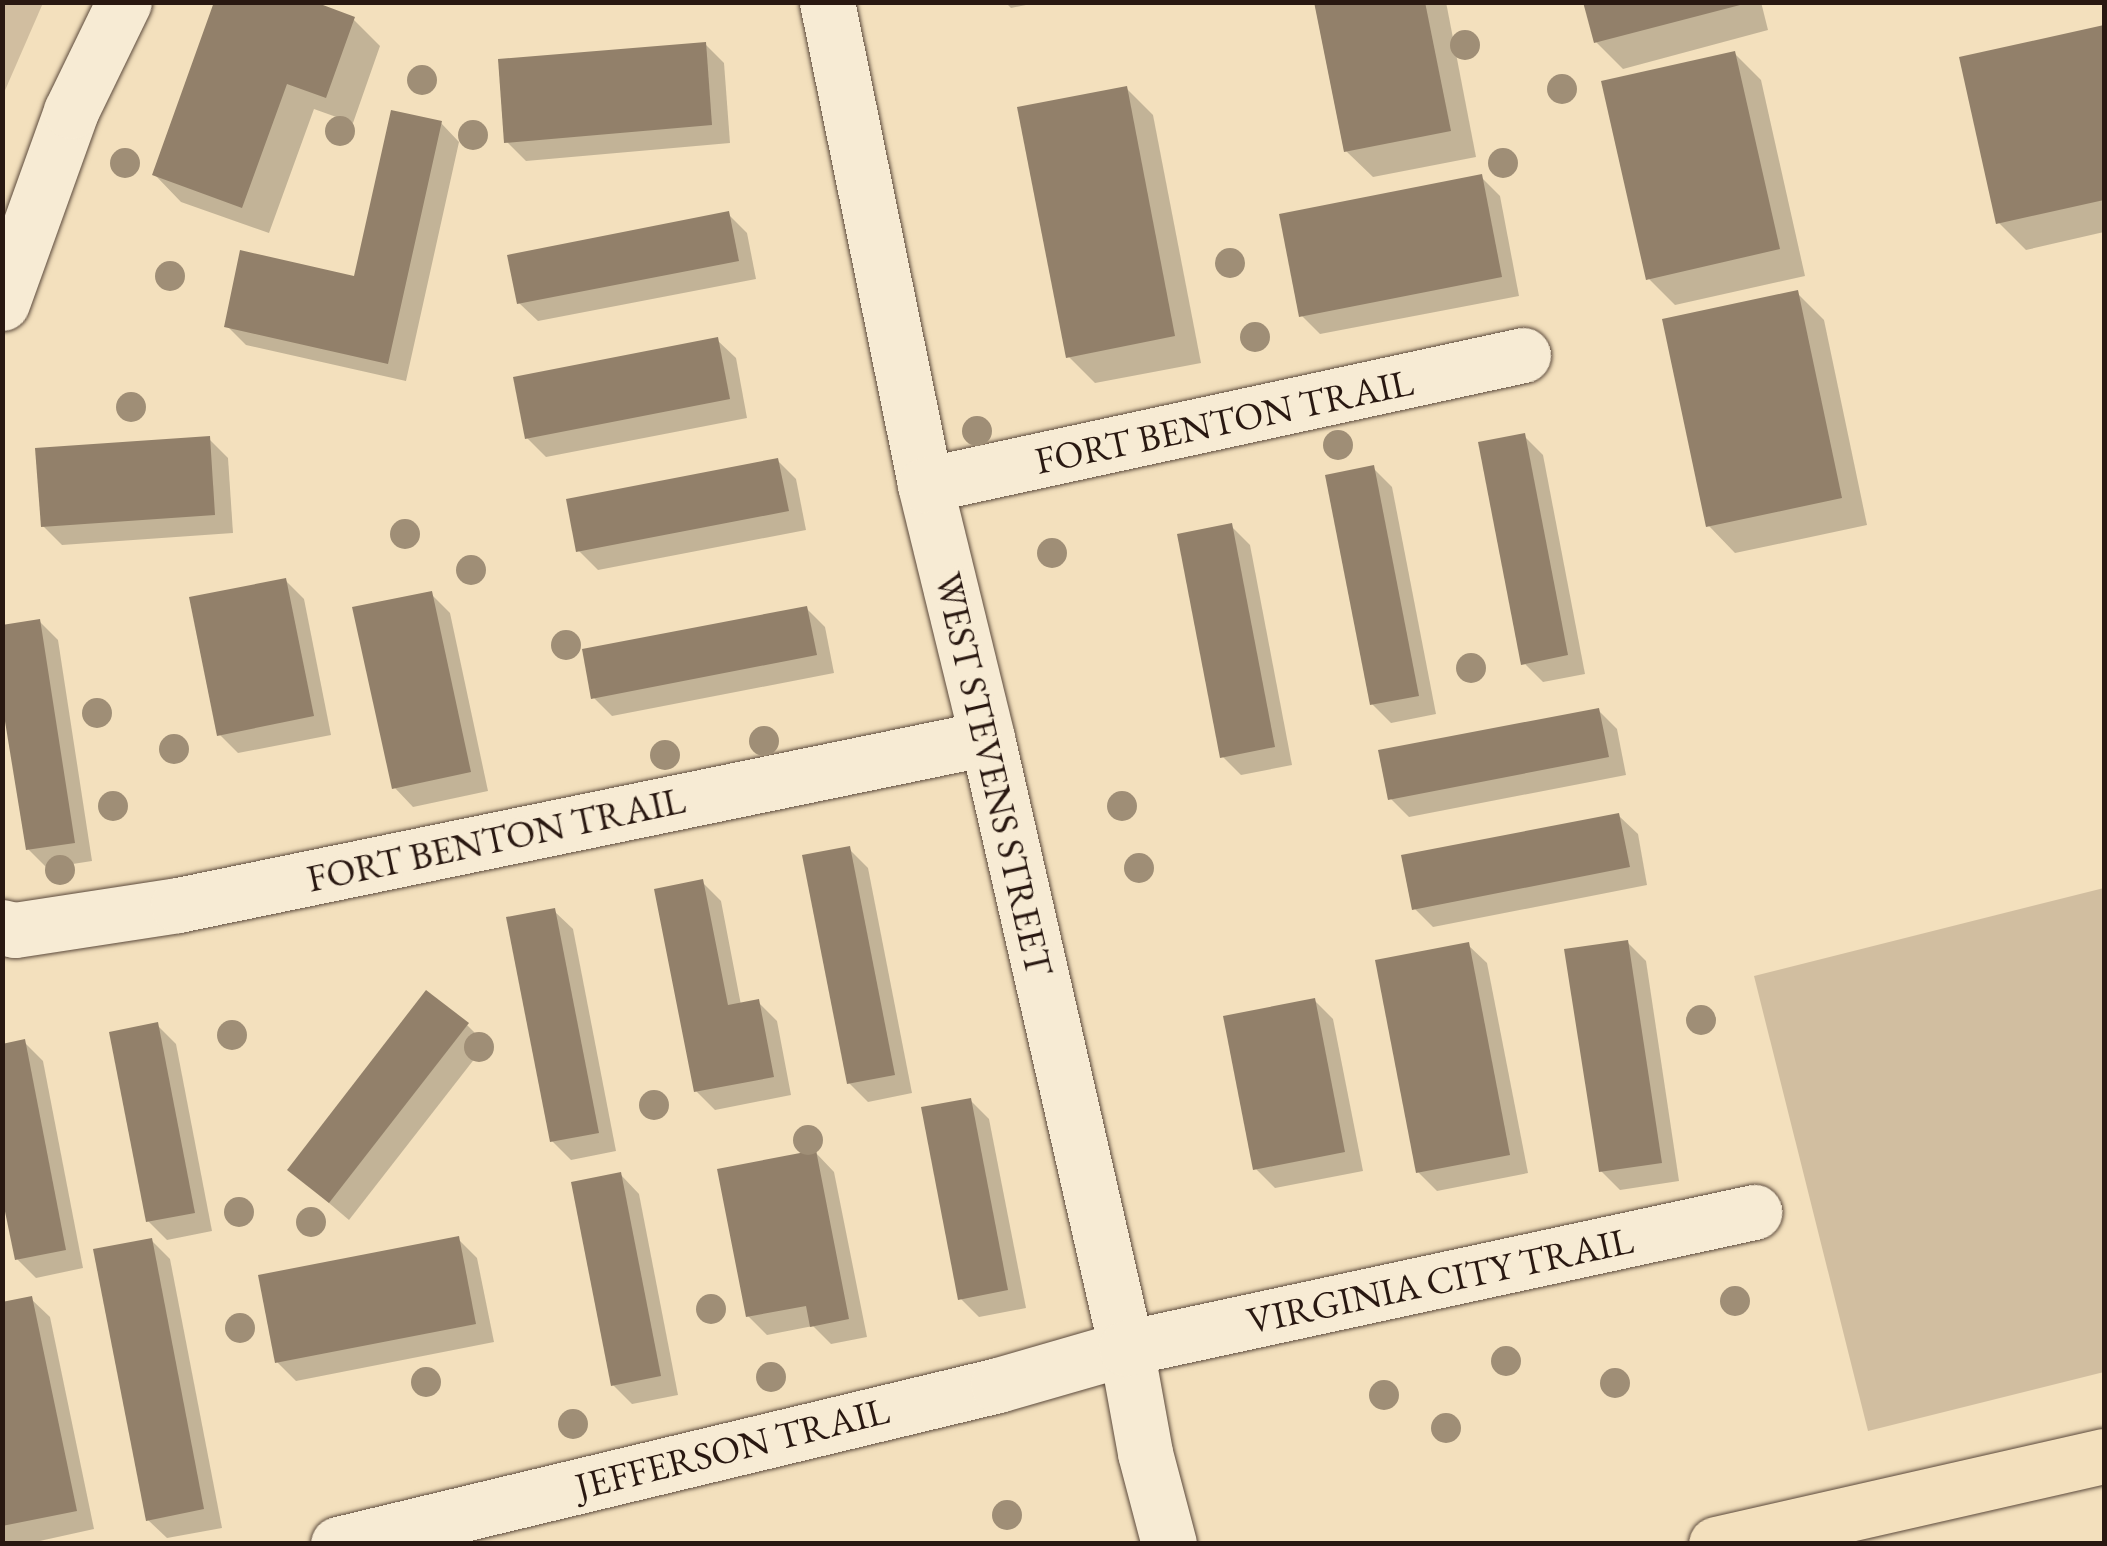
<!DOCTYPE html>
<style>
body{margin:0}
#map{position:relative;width:2107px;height:1546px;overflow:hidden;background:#f3e0bd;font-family:"EB Garamond",serif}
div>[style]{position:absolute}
.green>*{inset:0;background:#d1bea0}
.shadow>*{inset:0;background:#0003}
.building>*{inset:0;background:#92806a}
.roads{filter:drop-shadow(0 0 2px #5c4a3c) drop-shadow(0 0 2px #5c4a3c)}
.minor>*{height:55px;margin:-27.5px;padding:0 27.5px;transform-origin:27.5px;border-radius:27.5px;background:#f7ebd4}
.major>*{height:55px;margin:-27.5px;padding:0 27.5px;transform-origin:27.5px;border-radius:27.5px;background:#f3e0bd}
.trees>*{width:30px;height:30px;margin:-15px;border-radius:50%;background:#9f8e76}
span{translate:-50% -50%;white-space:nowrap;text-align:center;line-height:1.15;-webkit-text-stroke:8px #f7ebd4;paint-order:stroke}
.street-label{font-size:38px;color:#291811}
.frame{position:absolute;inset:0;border:5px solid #291811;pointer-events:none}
</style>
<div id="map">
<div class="green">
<i style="clip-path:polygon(3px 2px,43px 3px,3px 95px,2px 3px)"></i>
<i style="clip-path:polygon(2104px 888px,2104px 1372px,1868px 1431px,1754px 976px)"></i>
</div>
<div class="shadow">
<i style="clip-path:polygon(1005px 2px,1041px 2px,1011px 8px)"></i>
<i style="clip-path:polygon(1317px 2px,1446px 2px,1476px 157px,1373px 177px,1346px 151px)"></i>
<i style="clip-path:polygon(1585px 2px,1761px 2px,1768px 30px,1623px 69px,1596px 42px)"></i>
<i style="clip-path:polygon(353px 19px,380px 46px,353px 123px,314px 109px,269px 233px,181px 202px,155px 175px)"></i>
<i style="clip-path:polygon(2104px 27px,2104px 232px,2026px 250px,1999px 223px,1962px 59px)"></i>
<i style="clip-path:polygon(705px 44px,724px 63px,730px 143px,526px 161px,507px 142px)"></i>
<i style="clip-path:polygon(1734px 53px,1761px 80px,1805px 276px,1675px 305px,1648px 278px)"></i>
<i style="clip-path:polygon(1126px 88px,1153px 115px,1201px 363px,1095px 383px,1068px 356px)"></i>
<i style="clip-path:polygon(441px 123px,459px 142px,406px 381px,246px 345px,227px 326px,356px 279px)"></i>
<i style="clip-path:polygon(1481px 177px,1500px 196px,1519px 296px,1320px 334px,1301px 315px)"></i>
<i style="clip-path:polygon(728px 214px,747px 233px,756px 279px,538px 321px,519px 303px)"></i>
<i style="clip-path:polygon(1797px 293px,1824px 320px,1867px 525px,1735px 553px,1709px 526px)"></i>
<i style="clip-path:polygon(717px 340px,736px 358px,747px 418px,546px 457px,527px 438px)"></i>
<i style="clip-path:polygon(1524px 436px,1543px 455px,1585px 674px,1543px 682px,1524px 663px)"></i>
<i style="clip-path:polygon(209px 439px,228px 458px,233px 533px,62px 545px,43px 526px)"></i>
<i style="clip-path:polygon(777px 460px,796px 479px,806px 530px,598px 570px,579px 551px)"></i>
<i style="clip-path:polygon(1373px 468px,1392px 487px,1436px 714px,1391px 723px,1372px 704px)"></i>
<i style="clip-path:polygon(1231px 526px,1250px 545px,1292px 765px,1241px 775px,1223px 757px)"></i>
<i style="clip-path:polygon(285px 580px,304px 599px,331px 735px,238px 753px,220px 735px)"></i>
<i style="clip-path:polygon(431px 594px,450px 613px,488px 791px,413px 807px,395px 788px)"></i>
<i style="clip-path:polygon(806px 608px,825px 627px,834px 673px,612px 716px,594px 698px)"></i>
<i style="clip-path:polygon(39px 621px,58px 640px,92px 861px,47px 868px,28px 849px)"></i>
<i style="clip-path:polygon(1598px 710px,1617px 729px,1626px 775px,1409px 817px,1390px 798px)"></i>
<i style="clip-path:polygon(1619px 816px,1638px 834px,1647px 885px,1433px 927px,1414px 908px)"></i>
<i style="clip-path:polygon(849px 849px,868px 868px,912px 1093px,868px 1102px,849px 1083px)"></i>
<i style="clip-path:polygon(702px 882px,721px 901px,741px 1005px,758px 1002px,777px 1021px,791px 1095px,715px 1110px,696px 1091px)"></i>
<i style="clip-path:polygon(554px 911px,573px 929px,616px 1151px,571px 1160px,552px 1141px)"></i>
<i style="clip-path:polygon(1627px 942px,1646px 961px,1679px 1181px,1620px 1190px,1601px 1171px)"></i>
<i style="clip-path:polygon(1468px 945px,1487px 963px,1528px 1173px,1437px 1191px,1418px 1172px)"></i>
<i style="clip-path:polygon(1314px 1000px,1333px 1019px,1363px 1171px,1275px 1188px,1256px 1169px)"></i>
<i style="clip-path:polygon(157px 1025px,176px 1044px,212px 1231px,167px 1240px,148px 1221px)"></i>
<i style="clip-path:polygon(467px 1025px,486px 1044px,349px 1220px,290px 1170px)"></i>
<i style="clip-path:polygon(24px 1042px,43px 1061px,83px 1268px,36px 1278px,17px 1259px)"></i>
<i style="clip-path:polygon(970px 1100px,989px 1119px,1026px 1308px,979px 1317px,960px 1298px)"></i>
<i style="clip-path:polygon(816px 1153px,834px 1172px,867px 1337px,831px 1344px,813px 1326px,767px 1335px,748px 1316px)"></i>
<i style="clip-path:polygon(621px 1175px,639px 1194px,678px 1395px,632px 1404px,613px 1385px)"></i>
<i style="clip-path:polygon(458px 1239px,477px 1258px,494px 1342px,296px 1381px,277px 1362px)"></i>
<i style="clip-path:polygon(151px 1240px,170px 1259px,222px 1528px,167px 1538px,148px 1520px)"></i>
<i style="clip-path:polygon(31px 1299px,50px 1317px,94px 1529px,26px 1544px,2px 1544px,2px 1439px)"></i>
</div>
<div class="building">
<i style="clip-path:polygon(214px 2px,315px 2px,355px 17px,326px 98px,287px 84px,242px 208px,152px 175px)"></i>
<i style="clip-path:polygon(1314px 2px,1425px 2px,1451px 131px,1344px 152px)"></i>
<i style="clip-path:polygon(1583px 2px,1744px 2px,1744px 4px,1594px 43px)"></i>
<i style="clip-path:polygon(2104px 25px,2104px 200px,1996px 224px,1959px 57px)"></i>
<i style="clip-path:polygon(706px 42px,712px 125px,504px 143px,498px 59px)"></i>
<i style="clip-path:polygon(1735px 51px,1780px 249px,1646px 280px,1601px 81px)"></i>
<i style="clip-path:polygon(1127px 86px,1175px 336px,1066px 358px,1017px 107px)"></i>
<i style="clip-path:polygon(391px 110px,442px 121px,388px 364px,224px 327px,240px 250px,354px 276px)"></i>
<i style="clip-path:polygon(1482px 174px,1502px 277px,1299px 317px,1279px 214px)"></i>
<i style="clip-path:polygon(729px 211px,739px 261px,517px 304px,507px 255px)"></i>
<i style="clip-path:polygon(1798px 290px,1842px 498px,1706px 527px,1662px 319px)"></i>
<i style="clip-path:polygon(718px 337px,730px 399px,525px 439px,513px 377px)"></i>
<i style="clip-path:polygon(1525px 433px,1568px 655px,1521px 665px,1478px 442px)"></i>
<i style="clip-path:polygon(210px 436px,215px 515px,41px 527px,35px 448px)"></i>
<i style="clip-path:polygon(778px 458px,789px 511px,576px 552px,566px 499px)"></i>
<i style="clip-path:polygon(1374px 465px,1419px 696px,1370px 705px,1325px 475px)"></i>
<i style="clip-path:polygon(1232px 523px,1275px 747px,1220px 758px,1177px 534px)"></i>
<i style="clip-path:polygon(286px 578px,314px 716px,217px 736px,189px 597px)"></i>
<i style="clip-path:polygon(432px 591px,471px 772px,392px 789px,352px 607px)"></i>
<i style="clip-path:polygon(807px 606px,817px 655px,591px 699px,582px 649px)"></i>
<i style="clip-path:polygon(40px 619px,75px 843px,26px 850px,2px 703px,2px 625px)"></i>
<i style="clip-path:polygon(1599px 708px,1609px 757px,1388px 800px,1378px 750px)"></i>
<i style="clip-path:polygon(1619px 813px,1630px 867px,1412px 910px,1401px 855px)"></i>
<i style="clip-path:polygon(850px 846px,895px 1075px,847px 1084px,802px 855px)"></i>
<i style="clip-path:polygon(703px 879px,728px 1005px,759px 999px,774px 1077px,694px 1092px,654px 889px)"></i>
<i style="clip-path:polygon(555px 908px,599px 1133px,550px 1142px,506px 917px)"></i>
<i style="clip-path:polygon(1628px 940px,1662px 1163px,1599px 1172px,1564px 949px)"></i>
<i style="clip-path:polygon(1469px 942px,1510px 1155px,1416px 1173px,1375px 960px)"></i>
<i style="clip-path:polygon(426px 990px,469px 1023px,329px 1203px,287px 1170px)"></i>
<i style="clip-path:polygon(1315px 998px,1345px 1152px,1253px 1170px,1223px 1016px)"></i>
<i style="clip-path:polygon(158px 1022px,195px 1213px,146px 1222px,109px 1032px)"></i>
<i style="clip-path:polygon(25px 1039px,66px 1250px,15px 1260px,2px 1197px,2px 1044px)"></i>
<i style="clip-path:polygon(971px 1098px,1008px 1290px,958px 1300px,921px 1107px)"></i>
<i style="clip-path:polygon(816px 1150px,849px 1319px,810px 1327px,806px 1306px,746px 1317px,717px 1169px)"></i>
<i style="clip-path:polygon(621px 1172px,661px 1376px,611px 1386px,571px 1182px)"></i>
<i style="clip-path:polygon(459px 1236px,476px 1324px,275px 1363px,258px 1275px)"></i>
<i style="clip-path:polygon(152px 1238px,204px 1509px,146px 1521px,93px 1249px)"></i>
<i style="clip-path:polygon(32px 1296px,77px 1511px,2px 1526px,2px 1302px)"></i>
</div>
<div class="roads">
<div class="minor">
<i style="left:827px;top:2px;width:493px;rotate:78.5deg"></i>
<i style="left:925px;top:485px;width:260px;rotate:76.2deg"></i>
<i style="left:987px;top:738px;width:626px;rotate:77.16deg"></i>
<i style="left:1126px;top:1348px;width:107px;rotate:79.7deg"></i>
<i style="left:1145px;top:1453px;width:94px;rotate:75.2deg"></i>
<i style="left:2px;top:303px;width:204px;rotate:-70.2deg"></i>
<i style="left:71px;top:111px;width:121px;rotate:-64.1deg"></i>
<i style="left:925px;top:485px;width:612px;rotate:-12.26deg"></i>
<i style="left:2px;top:927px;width:13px;rotate:13deg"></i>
<i style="left:15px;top:930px;width:165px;rotate:-8.7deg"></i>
<i style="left:178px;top:905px;width:826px;rotate:-11.66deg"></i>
<i style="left:338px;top:1544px;width:679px;rotate:-13.54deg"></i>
<i style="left:998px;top:1385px;width:133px;rotate:-16.1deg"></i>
<i style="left:1126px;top:1348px;width:643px;rotate:-12.22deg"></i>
</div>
<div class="major">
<i style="left:1716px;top:1544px;width:398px;rotate:-12.8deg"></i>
</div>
</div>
<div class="trees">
<i style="left:1465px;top:45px"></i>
<i style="left:422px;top:80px"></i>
<i style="left:1562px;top:89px"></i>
<i style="left:340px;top:131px"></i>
<i style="left:473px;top:135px"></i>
<i style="left:125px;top:163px"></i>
<i style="left:1503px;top:163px"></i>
<i style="left:1230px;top:263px"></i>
<i style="left:170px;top:276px"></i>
<i style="left:1255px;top:337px"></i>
<i style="left:131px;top:407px"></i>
<i style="left:977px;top:431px"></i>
<i style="left:1338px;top:445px"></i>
<i style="left:405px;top:534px"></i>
<i style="left:1052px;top:553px"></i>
<i style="left:471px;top:570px"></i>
<i style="left:566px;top:645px"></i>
<i style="left:1471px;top:668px"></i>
<i style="left:97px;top:713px"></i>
<i style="left:764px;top:741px"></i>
<i style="left:174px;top:749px"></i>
<i style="left:665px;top:755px"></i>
<i style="left:113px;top:806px"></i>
<i style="left:1122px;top:806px"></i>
<i style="left:1139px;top:868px"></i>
<i style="left:60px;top:870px"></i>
<i style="left:1701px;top:1020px"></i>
<i style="left:232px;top:1035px"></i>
<i style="left:479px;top:1047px"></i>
<i style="left:654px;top:1105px"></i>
<i style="left:808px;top:1140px"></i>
<i style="left:239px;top:1212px"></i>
<i style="left:311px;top:1222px"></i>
<i style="left:1735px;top:1301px"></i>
<i style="left:711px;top:1309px"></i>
<i style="left:240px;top:1328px"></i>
<i style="left:1506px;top:1361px"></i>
<i style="left:771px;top:1377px"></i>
<i style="left:426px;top:1382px"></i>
<i style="left:1615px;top:1383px"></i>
<i style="left:1384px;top:1395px"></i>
<i style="left:573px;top:1424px"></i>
<i style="left:1446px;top:1428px"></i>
<i style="left:1007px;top:1515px"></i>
</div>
<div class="street-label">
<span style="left:1224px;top:421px;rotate:-12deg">FORT BENTON TRAIL</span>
<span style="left:994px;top:774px;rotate:77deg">WEST STEVENS STREET</span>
<span style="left:496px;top:839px;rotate:-12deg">FORT BENTON TRAIL</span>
<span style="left:1440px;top:1280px;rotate:-12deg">VIRGINIA CITY TRAIL</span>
<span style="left:732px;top:1448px;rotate:-14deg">JEFFERSON TRAIL</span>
</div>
<div class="frame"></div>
</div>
